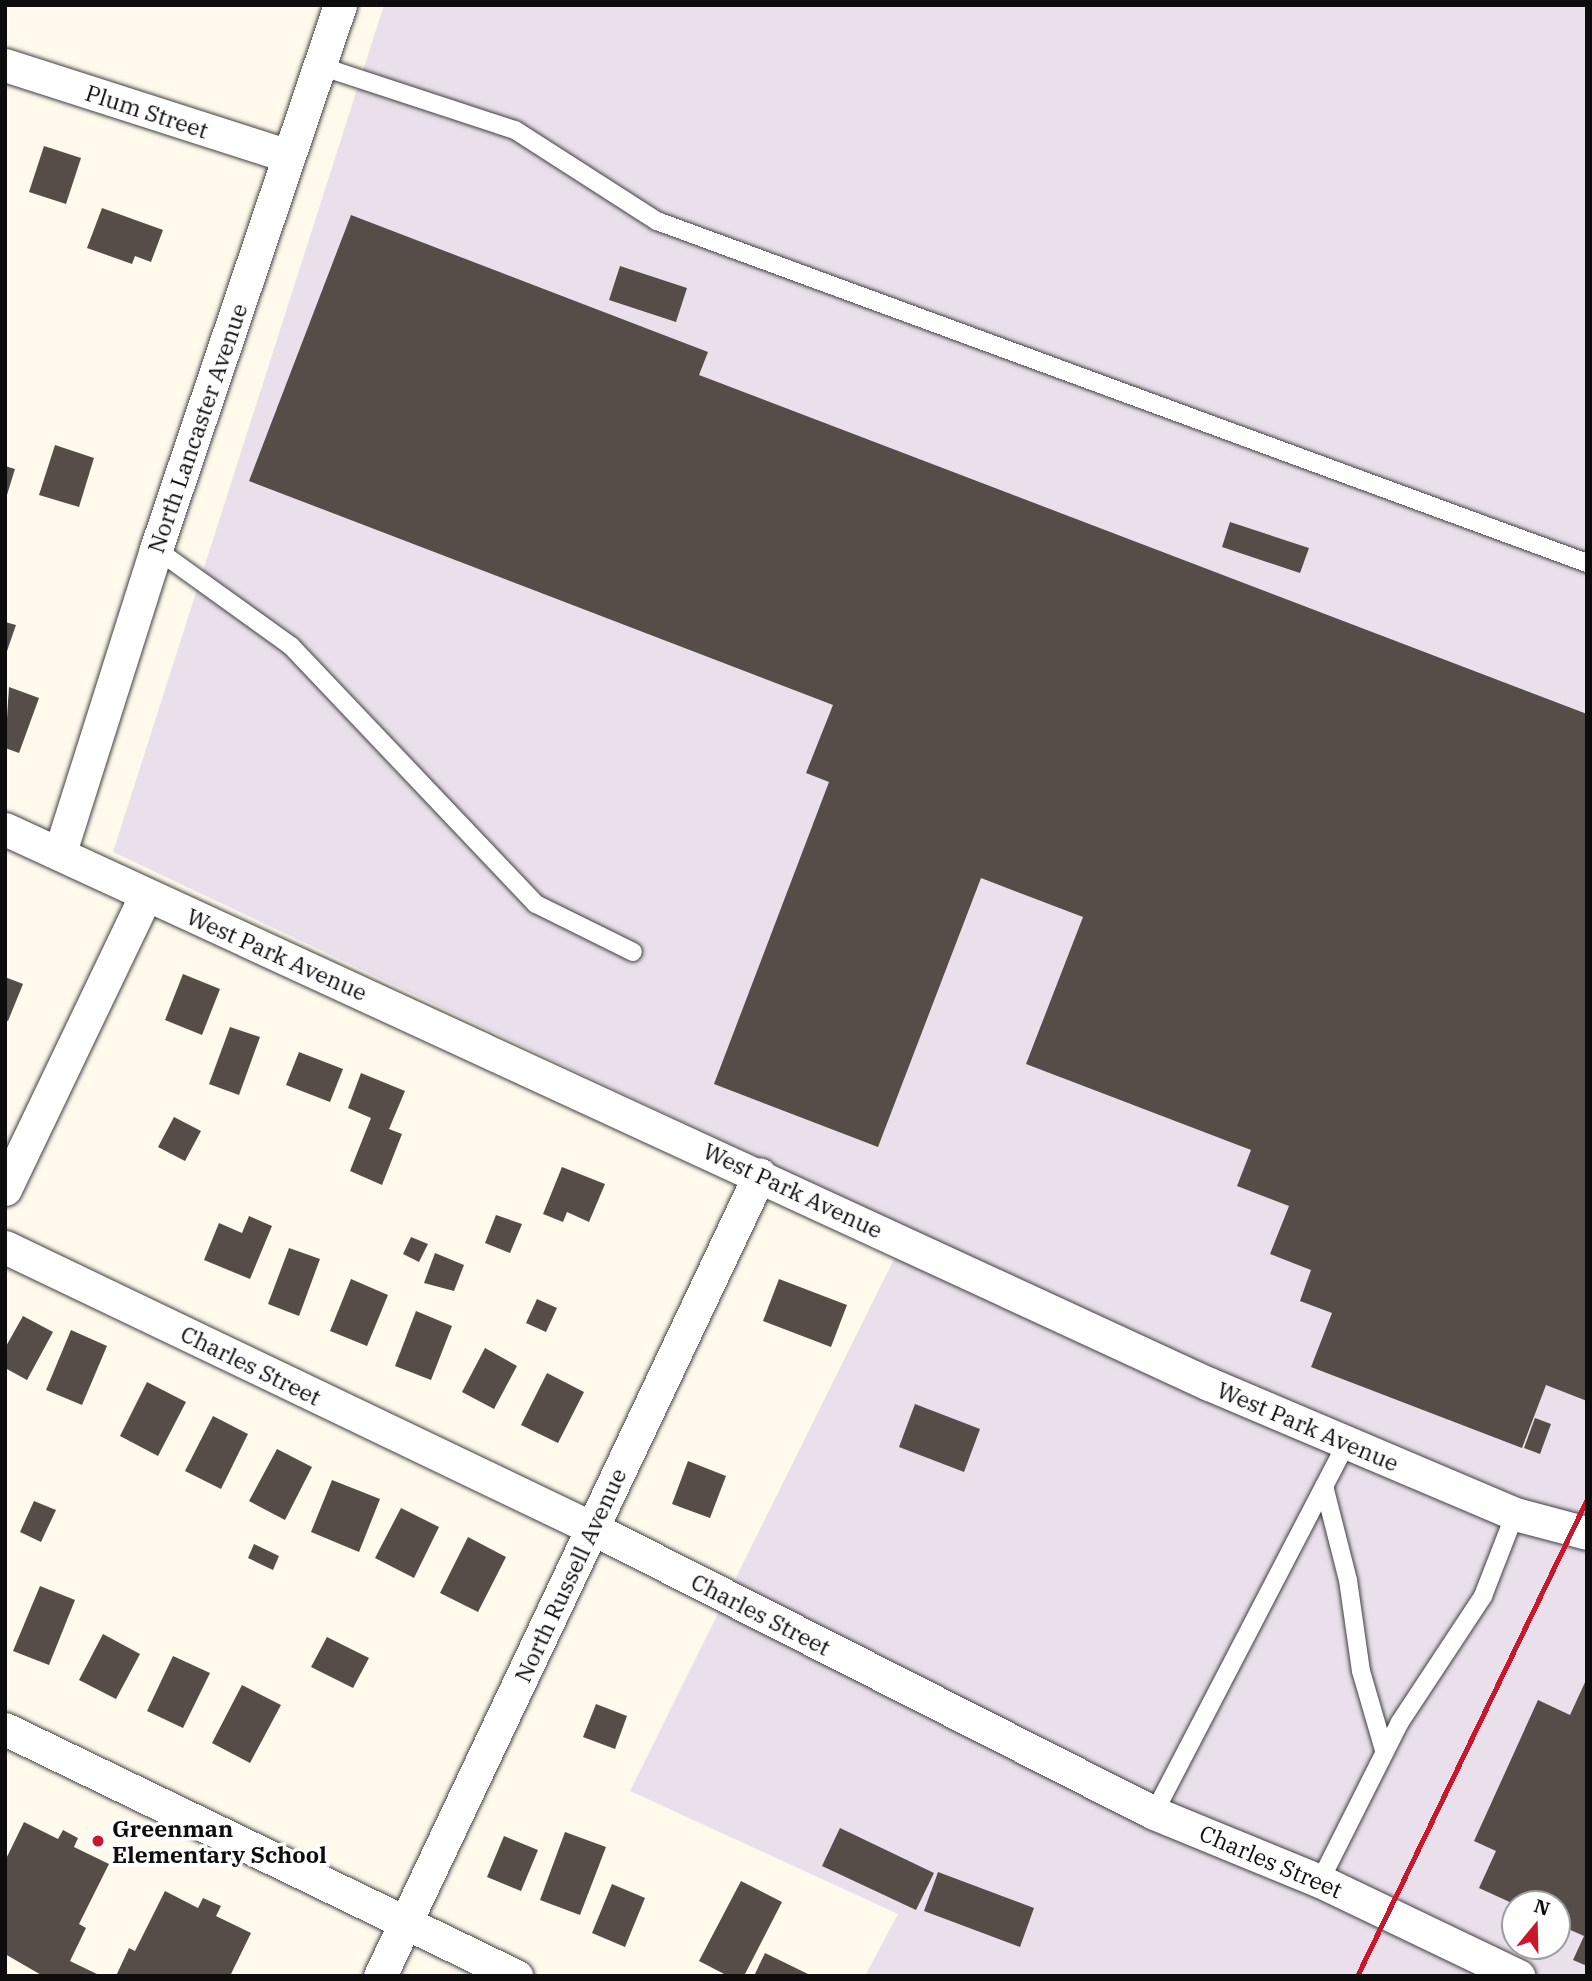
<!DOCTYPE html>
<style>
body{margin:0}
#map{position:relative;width:1592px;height:1981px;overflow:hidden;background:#fffaec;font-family:"IBM Plex Serif",serif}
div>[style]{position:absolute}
.industrial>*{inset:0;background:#eae0ec}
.building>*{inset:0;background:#564d48}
.roads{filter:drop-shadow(0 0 2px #404040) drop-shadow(0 0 2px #404040)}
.lane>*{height:18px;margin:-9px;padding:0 9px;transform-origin:9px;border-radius:9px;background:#fff}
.street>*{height:33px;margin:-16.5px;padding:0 16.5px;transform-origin:16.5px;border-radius:16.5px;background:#fff}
.rail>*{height:5px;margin:-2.5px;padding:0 2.5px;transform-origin:2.5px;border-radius:2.5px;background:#c9182b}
.dots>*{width:19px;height:19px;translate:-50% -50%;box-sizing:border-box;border:4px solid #fff;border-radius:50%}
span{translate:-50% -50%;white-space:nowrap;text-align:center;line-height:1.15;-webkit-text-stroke:7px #fff;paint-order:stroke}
.street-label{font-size:23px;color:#0d0d0d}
.poi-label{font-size:23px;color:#0d0d0d;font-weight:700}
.left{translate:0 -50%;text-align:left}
.frame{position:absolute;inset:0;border:7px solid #0d0d0d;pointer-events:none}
.north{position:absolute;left:1501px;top:1890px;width:70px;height:70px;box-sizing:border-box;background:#fff;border:2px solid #9e9e9e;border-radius:50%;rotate:19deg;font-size:19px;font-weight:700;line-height:28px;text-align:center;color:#0d0d0d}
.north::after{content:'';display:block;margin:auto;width:24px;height:32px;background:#c9182b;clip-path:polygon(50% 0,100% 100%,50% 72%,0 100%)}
</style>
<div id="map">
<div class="industrial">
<i style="clip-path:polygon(evenodd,384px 5px,1587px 5px,1587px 1976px,865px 1976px,898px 1914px,630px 1791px,909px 1229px,113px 852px,384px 5px,1515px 1904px,1557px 1904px,1557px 1946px,1515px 1946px,1515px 1904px)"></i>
</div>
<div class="building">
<i style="clip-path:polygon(44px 146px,81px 158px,66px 204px,29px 192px)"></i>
<i style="clip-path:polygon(102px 208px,163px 230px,151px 262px,135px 256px,132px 264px,87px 248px)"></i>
<i style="clip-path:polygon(351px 215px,708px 352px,699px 375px,1587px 714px,1587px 1401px,1546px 1385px,1522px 1448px,1311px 1367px,1332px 1313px,1300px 1301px,1311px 1270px,1270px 1254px,1289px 1206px,1237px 1186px,1251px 1150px,1026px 1064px,1083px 917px,981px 878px,878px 1147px,714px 1084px,829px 782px,806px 773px,833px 705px,249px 481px)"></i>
<i style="clip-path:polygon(620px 266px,687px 288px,676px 322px,609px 300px)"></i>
<i style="clip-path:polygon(55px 445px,94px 458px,79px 507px,39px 495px)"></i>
<i style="clip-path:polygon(5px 466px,15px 469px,6px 498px,5px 498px)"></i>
<i style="clip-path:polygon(1230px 522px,1309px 548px,1300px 573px,1222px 547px)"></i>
<i style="clip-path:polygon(5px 622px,16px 625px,6px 654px,5px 654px)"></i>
<i style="clip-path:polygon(9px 687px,39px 698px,19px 753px,5px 748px)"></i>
<i style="clip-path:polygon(183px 974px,220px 989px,202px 1035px,165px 1020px)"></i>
<i style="clip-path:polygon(5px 977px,23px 984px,8px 1021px,5px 1020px)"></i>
<i style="clip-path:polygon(230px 1027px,260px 1037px,239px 1095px,209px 1084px)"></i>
<i style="clip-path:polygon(299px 1052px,343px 1069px,330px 1102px,286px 1085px)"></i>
<i style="clip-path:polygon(361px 1073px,405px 1091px,389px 1129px,402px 1134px,382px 1185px,350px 1171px,371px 1118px,348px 1108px)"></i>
<i style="clip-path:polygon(174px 1117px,201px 1131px,185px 1161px,158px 1147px)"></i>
<i style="clip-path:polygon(562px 1167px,605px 1184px,589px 1222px,567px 1212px,563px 1222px,543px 1214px)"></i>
<i style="clip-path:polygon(496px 1215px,522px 1224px,510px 1253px,485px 1243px)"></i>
<i style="clip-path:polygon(249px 1216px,272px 1226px,250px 1279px,204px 1260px,219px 1223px,242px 1233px)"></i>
<i style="clip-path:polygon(411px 1237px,428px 1244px,419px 1262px,403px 1254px)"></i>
<i style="clip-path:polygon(289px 1248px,320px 1259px,299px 1316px,268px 1304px)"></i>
<i style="clip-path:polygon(435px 1253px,464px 1265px,454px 1291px,424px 1283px)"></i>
<i style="clip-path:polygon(351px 1279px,388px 1295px,367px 1346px,330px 1331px)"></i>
<i style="clip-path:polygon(779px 1279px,847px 1305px,831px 1347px,763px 1321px)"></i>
<i style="clip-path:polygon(537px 1299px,557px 1308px,546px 1332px,526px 1323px)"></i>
<i style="clip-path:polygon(416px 1311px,452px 1326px,431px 1380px,395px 1366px)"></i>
<i style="clip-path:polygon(23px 1316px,53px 1332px,27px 1380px,5px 1368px,5px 1348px)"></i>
<i style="clip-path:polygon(71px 1330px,107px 1346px,82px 1405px,46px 1390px)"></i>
<i style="clip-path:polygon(485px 1348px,517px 1366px,494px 1409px,462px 1392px)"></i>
<i style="clip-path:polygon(547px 1373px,584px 1392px,558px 1443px,521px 1425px)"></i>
<i style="clip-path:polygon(147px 1382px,186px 1402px,158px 1456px,120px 1436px)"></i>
<i style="clip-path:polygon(915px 1404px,980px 1429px,964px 1472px,899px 1447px)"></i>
<i style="clip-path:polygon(213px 1416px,248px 1434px,221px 1489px,185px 1471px)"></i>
<i style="clip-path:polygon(1535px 1418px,1551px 1424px,1540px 1454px,1524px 1448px)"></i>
<i style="clip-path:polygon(277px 1449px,312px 1467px,285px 1520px,249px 1501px)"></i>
<i style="clip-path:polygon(688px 1461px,726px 1476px,710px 1518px,672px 1504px)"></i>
<i style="clip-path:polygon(332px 1480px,380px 1499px,359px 1552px,311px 1532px)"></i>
<i style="clip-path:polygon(34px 1501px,56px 1510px,41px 1542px,20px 1532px)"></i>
<i style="clip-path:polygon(401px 1508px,439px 1527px,414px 1578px,375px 1558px)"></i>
<i style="clip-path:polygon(468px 1537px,506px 1557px,478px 1612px,440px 1593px)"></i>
<i style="clip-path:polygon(254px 1544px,279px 1556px,273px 1570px,248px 1558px)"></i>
<i style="clip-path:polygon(40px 1586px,75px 1600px,49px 1665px,13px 1651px)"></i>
<i style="clip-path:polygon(103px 1634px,140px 1654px,116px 1699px,79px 1680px)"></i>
<i style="clip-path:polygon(327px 1637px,369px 1658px,353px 1688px,311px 1667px)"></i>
<i style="clip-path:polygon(173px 1656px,210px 1673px,183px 1728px,147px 1711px)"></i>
<i style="clip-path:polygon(1587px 1678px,1587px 1966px,1573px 1960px,1584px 1936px,1557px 1924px,1557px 1904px,1514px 1904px,1479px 1888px,1496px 1851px,1474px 1841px,1538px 1700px,1570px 1715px)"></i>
<i style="clip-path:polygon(242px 1685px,281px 1705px,250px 1763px,212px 1743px)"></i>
<i style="clip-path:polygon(596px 1704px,627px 1716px,615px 1749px,583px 1737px)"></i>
<i style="clip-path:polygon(24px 1822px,58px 1839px,63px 1830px,78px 1838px,74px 1847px,109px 1864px,79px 1924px,86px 1928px,70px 1961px,101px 1976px,43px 1976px,5px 1954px,5px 1861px)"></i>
<i style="clip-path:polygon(840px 1828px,934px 1873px,916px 1910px,822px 1866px)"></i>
<i style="clip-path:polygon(565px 1832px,606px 1847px,580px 1915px,540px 1900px)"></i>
<i style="clip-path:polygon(504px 1836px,538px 1850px,521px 1891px,487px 1877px)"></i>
<i style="clip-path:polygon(938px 1872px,1034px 1908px,1020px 1947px,924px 1911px)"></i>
<i style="clip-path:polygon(741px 1881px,782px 1902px,744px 1976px,728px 1976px,699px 1961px)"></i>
<i style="clip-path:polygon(612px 1884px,645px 1898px,625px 1947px,592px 1933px)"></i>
<i style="clip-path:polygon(165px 1891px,198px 1908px,203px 1898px,221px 1906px,216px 1916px,251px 1933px,230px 1976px,116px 1976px,129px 1948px,135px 1951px)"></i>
<i style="clip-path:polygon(765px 1953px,808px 1974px,807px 1976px,754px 1976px)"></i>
</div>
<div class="roads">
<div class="lane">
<i style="left:320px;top:66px;width:205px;rotate:18.2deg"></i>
<i style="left:515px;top:130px;width:169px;rotate:32.7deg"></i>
<i style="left:657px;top:221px;width:991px;rotate:20.19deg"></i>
<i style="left:156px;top:549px;width:166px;rotate:35.7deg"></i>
<i style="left:291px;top:646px;width:356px;rotate:46.5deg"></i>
<i style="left:536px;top:904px;width:108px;rotate:26.3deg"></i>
<i style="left:1324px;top:1486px;width:97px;rotate:75.7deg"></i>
<i style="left:1348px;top:1580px;width:92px;rotate:81.9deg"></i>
<i style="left:1361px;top:1671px;width:82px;rotate:73.8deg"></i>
<i style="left:1154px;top:1813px;width:417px;rotate:-62.5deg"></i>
<i style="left:1320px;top:1881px;width:178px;rotate:-63.3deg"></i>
<i style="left:1400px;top:1722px;width:151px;rotate:-56.6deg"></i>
<i style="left:1483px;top:1596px;width:88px;rotate:-68.7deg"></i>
</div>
<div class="street">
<i style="left:5px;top:65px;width:297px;rotate:17.8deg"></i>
<i style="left:5px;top:829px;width:1326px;rotate:24.75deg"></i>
<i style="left:1209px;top:1384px;width:332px;rotate:23deg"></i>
<i style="left:1515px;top:1514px;width:74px;rotate:14.8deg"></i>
<i style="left:60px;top:852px;width:318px;rotate:-72.4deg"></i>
<i style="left:156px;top:549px;width:574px;rotate:-71.31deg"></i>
<i style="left:5px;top:1189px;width:326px;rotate:-64.4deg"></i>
<i style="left:5px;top:1247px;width:651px;rotate:25.58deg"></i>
<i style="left:592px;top:1528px;width:630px;rotate:26.89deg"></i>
<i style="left:1154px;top:1813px;width:179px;rotate:22.3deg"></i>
<i style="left:1320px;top:1881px;width:220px;rotate:25.6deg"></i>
<i style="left:5px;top:1729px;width:568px;rotate:25.8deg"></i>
<i style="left:380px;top:1976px;width:887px;rotate:-64.65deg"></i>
</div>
</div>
<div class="rail">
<i style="left:1357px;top:1976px;width:530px;rotate:-64.26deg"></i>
</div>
<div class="dots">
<i style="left:98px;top:1841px;background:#c9182b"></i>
</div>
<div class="street-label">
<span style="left:147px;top:111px;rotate:18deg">Plum Street</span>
<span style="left:197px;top:428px;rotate:-71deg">North Lancaster Avenue</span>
<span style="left:277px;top:954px;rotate:24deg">West Park Avenue</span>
<span style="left:793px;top:1190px;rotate:25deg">West Park Avenue</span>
<span style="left:251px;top:1365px;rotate:26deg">Charles Street</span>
<span style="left:1308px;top:1426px;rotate:23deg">West Park Avenue</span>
<span style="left:570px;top:1575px;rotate:-65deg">North Russell Avenue</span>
<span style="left:761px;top:1614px;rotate:27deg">Charles Street</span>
<span style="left:1271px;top:1861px;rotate:23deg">Charles Street</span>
</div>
<div class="poi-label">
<span class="left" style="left:112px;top:1841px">Greenman<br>Elementary School</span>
</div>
<div class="frame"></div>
<div class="north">N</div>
</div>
